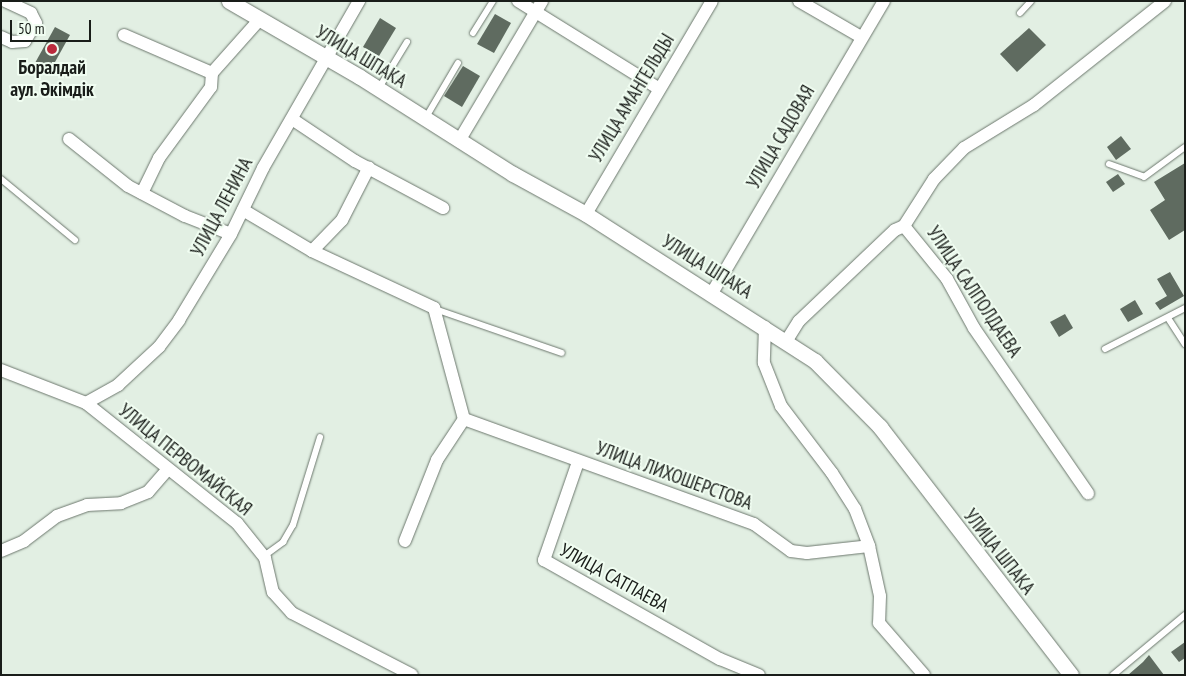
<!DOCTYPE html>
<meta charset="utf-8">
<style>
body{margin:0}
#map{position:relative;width:1186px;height:676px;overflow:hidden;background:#e2efe3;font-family:"PT Sans Narrow",sans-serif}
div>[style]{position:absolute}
.building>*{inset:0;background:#5f6b60}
.roads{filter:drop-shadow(0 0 1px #6c776d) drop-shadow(0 0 1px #6c776d)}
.service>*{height:6px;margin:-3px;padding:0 3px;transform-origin:3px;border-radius:3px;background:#fff}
.minor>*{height:12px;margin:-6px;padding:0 6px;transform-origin:6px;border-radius:6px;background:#fff}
.tertiary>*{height:15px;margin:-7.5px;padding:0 7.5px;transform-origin:7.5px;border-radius:7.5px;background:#fff}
.dots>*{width:14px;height:14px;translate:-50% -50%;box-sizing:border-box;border:2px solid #f0fdf1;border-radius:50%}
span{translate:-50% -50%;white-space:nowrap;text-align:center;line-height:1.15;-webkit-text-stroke:4px #f0fdf1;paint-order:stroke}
.street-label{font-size:19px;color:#191d19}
.poi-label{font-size:19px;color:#191d19;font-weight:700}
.frame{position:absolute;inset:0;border:2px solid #191d19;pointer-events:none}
.scale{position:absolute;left:10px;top:20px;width:81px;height:22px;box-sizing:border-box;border:2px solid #191d19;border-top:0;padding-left:6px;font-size:15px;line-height:18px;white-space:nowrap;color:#191d19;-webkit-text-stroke:4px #f0fdf1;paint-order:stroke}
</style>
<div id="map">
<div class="building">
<i style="clip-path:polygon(495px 14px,511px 23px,494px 53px,477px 44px)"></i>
<i style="clip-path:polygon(380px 18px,396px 28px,379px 56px,363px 47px)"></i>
<i style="clip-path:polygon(55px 27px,70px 35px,50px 71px,35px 63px)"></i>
<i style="clip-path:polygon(1029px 28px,1046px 45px,1017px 72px,1000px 54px)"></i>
<i style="clip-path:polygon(463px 66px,480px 76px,462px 107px,444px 96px)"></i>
<i style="clip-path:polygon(1121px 136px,1131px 149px,1116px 160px,1107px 147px)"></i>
<i style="clip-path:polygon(1185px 163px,1185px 230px,1169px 240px,1150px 210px,1165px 200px,1154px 182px)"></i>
<i style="clip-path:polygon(1118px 174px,1125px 184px,1113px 192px,1106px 182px)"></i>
<i style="clip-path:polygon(1170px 272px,1184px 296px,1160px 310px,1155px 303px,1167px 296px,1157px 279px)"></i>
<i style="clip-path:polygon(1135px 300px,1143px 314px,1128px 322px,1120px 309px)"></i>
<i style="clip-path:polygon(1065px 314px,1073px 328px,1059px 337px,1050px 322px)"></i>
<i style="clip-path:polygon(1185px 642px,1185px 658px,1179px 662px,1171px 652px)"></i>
<i style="clip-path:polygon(1149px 655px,1164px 675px,1128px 675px,1143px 662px)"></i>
</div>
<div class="roads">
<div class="service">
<i style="left:1020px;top:13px;width:16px;rotate:-47deg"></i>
<i style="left:473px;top:33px;width:38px;rotate:-58deg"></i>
<i style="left:379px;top:88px;width:54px;rotate:-58.7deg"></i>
<i style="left:425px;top:119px;width:65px;rotate:-59.5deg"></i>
<i style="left:1109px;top:164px;width:37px;rotate:20deg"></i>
<i style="left:1144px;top:177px;width:51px;rotate:-36.2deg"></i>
<i style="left:1px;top:179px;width:96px;rotate:39.5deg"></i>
<i style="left:435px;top:309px;width:134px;rotate:19.1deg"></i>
<i style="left:1168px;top:318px;width:31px;rotate:57deg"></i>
<i style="left:1105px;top:349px;width:90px;rotate:-27.1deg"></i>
<i style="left:264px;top:556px;width:24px;rotate:-36deg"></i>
<i style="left:283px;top:542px;width:20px;rotate:-60deg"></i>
<i style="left:293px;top:525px;width:92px;rotate:-72.9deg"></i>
<i style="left:1113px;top:675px;width:94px;rotate:-39.8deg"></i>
</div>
<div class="minor">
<i style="left:518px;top:1px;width:165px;rotate:31.9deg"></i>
<i style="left:799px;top:1px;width:72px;rotate:30.1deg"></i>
<i style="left:124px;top:35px;width:96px;rotate:23.4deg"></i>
<i style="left:212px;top:73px;width:71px;rotate:-48.4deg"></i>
<i style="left:1px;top:37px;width:12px;rotate:24deg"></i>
<i style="left:12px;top:42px;width:13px;rotate:-4deg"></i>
<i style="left:25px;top:41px;width:21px;rotate:-59deg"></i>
<i style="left:36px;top:23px;width:11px;rotate:-117deg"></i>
<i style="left:31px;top:13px;width:29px;rotate:-155deg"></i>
<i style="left:292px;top:119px;width:76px;rotate:33.7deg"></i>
<i style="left:355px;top:161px;width:100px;rotate:28.1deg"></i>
<i style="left:69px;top:139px;width:75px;rotate:38.5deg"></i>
<i style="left:128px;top:186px;width:64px;rotate:27.8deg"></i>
<i style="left:185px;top:216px;width:49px;rotate:21.4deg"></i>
<i style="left:459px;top:141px;width:163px;rotate:-59.3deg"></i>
<i style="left:142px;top:193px;width:39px;rotate:-64deg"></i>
<i style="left:159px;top:158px;width:88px;rotate:-53.8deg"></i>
<i style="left:211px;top:87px;width:14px;rotate:-86deg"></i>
<i style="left:243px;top:210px;width:80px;rotate:30.7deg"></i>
<i style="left:312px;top:251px;width:135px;rotate:25deg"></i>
<i style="left:434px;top:308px;width:115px;rotate:74.9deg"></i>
<i style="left:464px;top:419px;width:49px;rotate:123.4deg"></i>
<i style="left:437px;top:460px;width:87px;rotate:111.6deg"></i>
<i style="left:586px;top:214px;width:247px;rotate:-59.4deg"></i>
<i style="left:904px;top:226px;width:56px;rotate:-57.4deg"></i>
<i style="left:934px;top:179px;width:43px;rotate:-45.9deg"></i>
<i style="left:964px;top:148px;width:82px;rotate:-31.6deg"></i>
<i style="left:1034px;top:105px;width:167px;rotate:-38.4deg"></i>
<i style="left:312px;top:251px;width:43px;rotate:-45.9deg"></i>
<i style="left:342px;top:220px;width:59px;rotate:-63deg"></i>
<i style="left:712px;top:293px;width:339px;rotate:-59.5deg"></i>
<i style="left:765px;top:327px;width:36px;rotate:92deg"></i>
<i style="left:764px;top:363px;width:46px;rotate:68.4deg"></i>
<i style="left:781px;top:406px;width:84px;rotate:52.7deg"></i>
<i style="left:832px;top:473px;width:43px;rotate:57.4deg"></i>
<i style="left:855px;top:509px;width:40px;rotate:69deg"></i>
<i style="left:869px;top:546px;width:51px;rotate:77.6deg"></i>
<i style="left:880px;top:596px;width:27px;rotate:92deg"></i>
<i style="left:879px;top:623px;width:69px;rotate:49.1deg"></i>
<i style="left:787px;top:340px;width:22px;rotate:-58deg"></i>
<i style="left:799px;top:321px;width:132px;rotate:-43.5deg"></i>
<i style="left:895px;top:230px;width:10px;rotate:-24deg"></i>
<i style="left:904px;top:226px;width:68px;rotate:50.9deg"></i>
<i style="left:947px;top:279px;width:56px;rotate:61.1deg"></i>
<i style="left:974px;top:328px;width:201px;rotate:55.4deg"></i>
<i style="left:1px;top:370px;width:91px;rotate:21.2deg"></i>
<i style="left:86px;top:403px;width:193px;rotate:38.5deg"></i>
<i style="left:237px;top:523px;width:45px;rotate:51.3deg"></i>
<i style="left:265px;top:558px;width:35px;rotate:77deg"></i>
<i style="left:273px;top:592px;width:28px;rotate:48deg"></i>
<i style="left:292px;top:613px;width:135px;rotate:27.3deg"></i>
<i style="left:86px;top:403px;width:37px;rotate:-29deg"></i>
<i style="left:118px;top:385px;width:56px;rotate:-42.8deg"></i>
<i style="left:159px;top:347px;width:34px;rotate:-53deg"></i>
<i style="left:179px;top:320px;width:100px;rotate:-58.8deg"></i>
<i style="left:231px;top:234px;width:73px;rotate:-64.1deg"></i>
<i style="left:263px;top:168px;width:193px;rotate:-60.1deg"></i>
<i style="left:464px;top:419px;width:308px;rotate:19.9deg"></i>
<i style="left:754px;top:524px;width:46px;rotate:36.1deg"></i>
<i style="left:791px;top:551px;width:16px;rotate:7deg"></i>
<i style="left:807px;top:553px;width:62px;rotate:-6.4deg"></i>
<i style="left:578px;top:462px;width:104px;rotate:109.1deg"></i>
<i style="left:544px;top:560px;width:202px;rotate:29.4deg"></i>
<i style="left:720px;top:659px;width:42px;rotate:22.3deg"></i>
<i style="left:1px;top:551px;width:25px;rotate:-23deg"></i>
<i style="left:24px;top:541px;width:41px;rotate:-37.1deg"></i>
<i style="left:57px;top:516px;width:32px;rotate:-20deg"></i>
<i style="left:87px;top:505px;width:34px;rotate:-3deg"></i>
<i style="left:121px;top:503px;width:29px;rotate:-22deg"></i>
<i style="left:148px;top:492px;width:30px;rotate:-49deg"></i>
</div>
<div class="tertiary">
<i style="left:229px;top:1px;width:151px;rotate:30.1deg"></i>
<i style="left:360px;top:77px;width:181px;rotate:32.4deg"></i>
<i style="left:513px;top:174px;width:83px;rotate:28.7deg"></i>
<i style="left:586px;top:214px;width:272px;rotate:32.7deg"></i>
<i style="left:815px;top:361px;width:93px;rotate:45.4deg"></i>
<i style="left:880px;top:427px;width:313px;rotate:52.4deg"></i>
</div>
</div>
<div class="dots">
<i style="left:52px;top:49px;background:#bb2a3d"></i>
</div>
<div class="street-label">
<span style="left:361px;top:57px;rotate:31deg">УЛИЦА ШПАКА</span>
<span style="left:632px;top:98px;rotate:-59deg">УЛИЦА АМАНГЕЛЬДЫ</span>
<span style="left:781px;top:137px;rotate:-60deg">УЛИЦА САДОВАЯ</span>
<span style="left:222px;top:207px;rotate:-62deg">УЛИЦА ЛЕНИНА</span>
<span style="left:707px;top:267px;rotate:32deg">УЛИЦА ШПАКА</span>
<span style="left:974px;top:292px;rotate:56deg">УЛИЦА САЛПОЛДАЕВА</span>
<span style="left:185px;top:460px;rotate:39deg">УЛИЦА ПЕРВОМАЙСКАЯ</span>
<span style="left:674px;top:476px;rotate:20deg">УЛИЦА ЛИХОШЕРСТОВА</span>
<span style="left:999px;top:552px;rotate:52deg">УЛИЦА ШПАКА</span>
<span style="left:614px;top:578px;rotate:29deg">УЛИЦА САТПАЕВА</span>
</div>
<div class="poi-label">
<span style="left:52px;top:79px">Боралдай<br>аул. Әкімдік</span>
</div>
<div class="frame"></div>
<div class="scale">50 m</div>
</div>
